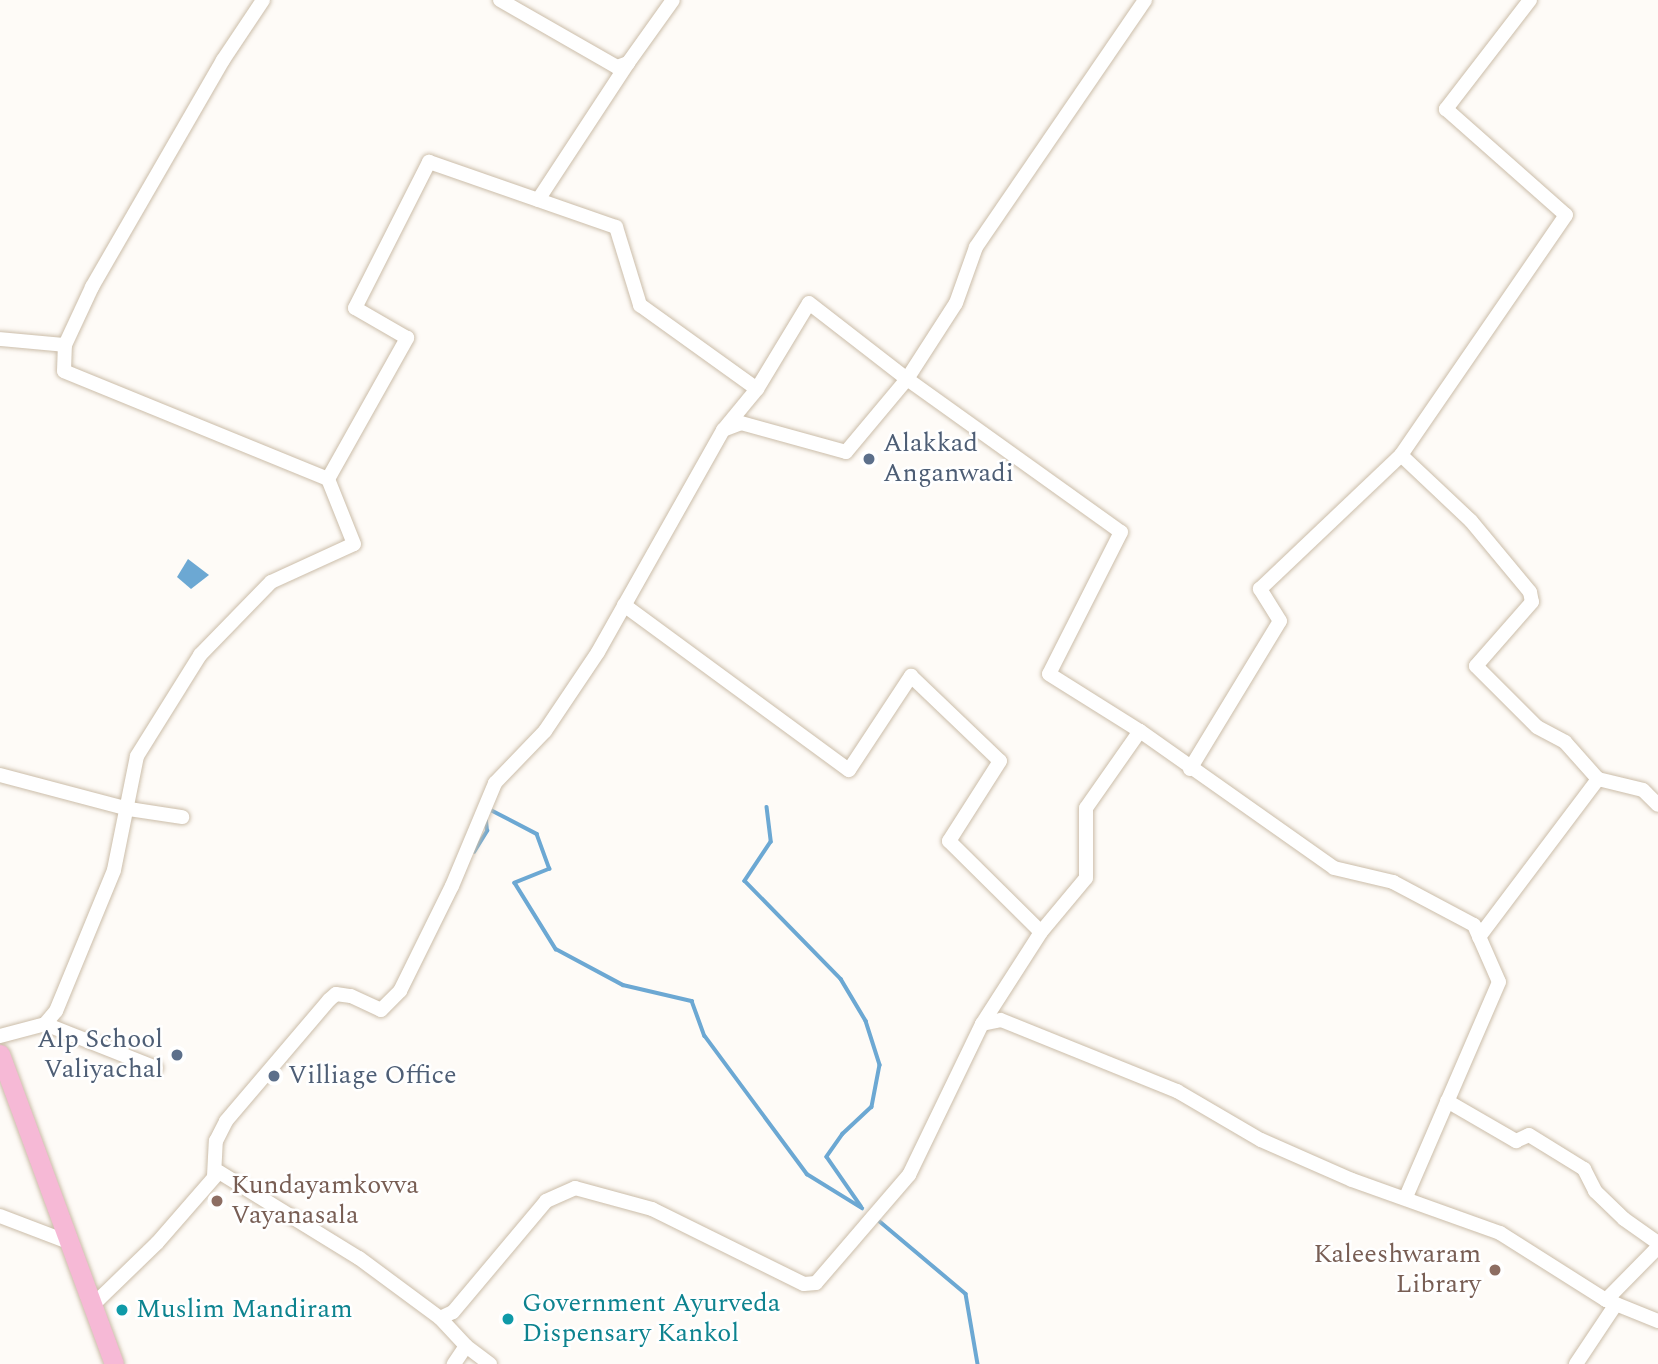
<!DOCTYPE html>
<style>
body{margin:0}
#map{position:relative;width:1658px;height:1364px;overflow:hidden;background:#fefbf7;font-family:Spectral,serif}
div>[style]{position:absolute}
.water>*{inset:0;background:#6ca8d3}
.stream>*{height:3.5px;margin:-1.75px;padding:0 1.75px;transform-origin:1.75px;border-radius:1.75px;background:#6ca8d3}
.roads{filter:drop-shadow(0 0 2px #cbbda9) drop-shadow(0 0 2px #cbbda9)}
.minor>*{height:14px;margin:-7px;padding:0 7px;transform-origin:7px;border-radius:7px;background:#fff}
.major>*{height:19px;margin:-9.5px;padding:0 9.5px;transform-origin:9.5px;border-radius:9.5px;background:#f6b9d6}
.dots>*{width:19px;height:19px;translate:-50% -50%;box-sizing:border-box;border:4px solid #fff;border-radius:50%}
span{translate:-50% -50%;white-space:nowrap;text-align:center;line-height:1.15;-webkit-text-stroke:5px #fff;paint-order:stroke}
.service-label{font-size:26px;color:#4e5e75}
.left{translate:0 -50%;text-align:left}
.right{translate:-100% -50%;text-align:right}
.education-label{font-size:26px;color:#785e54}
.culture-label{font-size:26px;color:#0d838f}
</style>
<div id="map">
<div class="water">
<i style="clip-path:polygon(188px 559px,209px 575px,191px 589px,177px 577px)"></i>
</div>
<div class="stream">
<i style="left:767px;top:807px;width:35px;rotate:83deg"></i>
<i style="left:771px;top:842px;width:47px;rotate:123.7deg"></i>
<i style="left:745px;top:881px;width:137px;rotate:45.6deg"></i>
<i style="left:841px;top:979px;width:49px;rotate:59.2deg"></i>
<i style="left:866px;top:1021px;width:46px;rotate:72.3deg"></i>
<i style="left:880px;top:1065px;width:43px;rotate:100.8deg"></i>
<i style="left:872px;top:1107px;width:40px;rotate:137deg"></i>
<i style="left:843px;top:1134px;width:28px;rotate:125deg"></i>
<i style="left:827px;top:1157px;width:60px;rotate:55.2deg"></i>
<i style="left:489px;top:809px;width:54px;rotate:27.5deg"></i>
<i style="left:537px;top:834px;width:37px;rotate:70deg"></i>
<i style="left:550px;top:869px;width:38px;rotate:158deg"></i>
<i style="left:515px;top:883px;width:78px;rotate:58.2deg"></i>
<i style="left:556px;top:949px;width:76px;rotate:28.2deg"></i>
<i style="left:623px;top:985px;width:71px;rotate:13.1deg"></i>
<i style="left:692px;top:1001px;width:37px;rotate:70deg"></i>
<i style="left:705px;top:1036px;width:172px;rotate:53.5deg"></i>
<i style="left:807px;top:1174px;width:65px;rotate:31.7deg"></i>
<i style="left:474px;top:852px;width:25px;rotate:-58deg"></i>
<i style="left:487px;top:831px;width:10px;rotate:-96deg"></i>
<i style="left:877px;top:1219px;width:116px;rotate:40.1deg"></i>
<i style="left:966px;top:1294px;width:71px;rotate:80.3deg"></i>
</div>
<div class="roads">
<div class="minor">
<i style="left:500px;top:0;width:135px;rotate:29.8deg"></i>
<i style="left:617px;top:67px;width:12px;rotate:-20deg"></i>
<i style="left:628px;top:63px;width:77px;rotate:-54.5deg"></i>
<i style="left:1530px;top:0;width:138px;rotate:127.6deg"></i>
<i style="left:1446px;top:109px;width:160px;rotate:41.5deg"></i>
<i style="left:1566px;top:215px;width:291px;rotate:124.5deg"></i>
<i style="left:1401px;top:455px;width:96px;rotate:43.3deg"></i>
<i style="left:1471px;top:521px;width:92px;rotate:50.3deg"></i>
<i style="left:1530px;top:592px;width:10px;rotate:79deg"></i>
<i style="left:1532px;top:602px;width:85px;rotate:131.2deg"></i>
<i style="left:1476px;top:666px;width:86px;rotate:45deg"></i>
<i style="left:1537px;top:727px;width:32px;rotate:28deg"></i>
<i style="left:1565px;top:742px;width:50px;rotate:48.3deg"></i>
<i style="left:1598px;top:779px;width:46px;rotate:13.7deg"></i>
<i style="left:1643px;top:790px;width:21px;rotate:45deg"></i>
<i style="left:538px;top:200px;width:164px;rotate:-56.7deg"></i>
<i style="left:0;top:339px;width:65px;rotate:5.3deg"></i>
<i style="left:724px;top:429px;width:52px;rotate:-50.5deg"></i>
<i style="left:328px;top:479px;width:162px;rotate:-60.7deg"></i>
<i style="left:407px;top:338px;width:60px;rotate:-150deg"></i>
<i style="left:355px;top:308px;width:164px;rotate:-63.1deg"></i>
<i style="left:429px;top:162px;width:198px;rotate:19.2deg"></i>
<i style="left:616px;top:227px;width:82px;rotate:72.9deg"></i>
<i style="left:640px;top:305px;width:144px;rotate:35.7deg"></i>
<i style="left:757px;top:389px;width:100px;rotate:-58.8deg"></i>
<i style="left:809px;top:303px;width:124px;rotate:37.8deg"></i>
<i style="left:907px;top:379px;width:263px;rotate:35.6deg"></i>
<i style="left:1121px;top:532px;width:159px;rotate:116.9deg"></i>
<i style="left:1049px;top:674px;width:107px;rotate:32.1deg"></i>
<i style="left:624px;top:605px;width:279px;rotate:36.3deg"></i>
<i style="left:849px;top:770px;width:113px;rotate:-56.6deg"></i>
<i style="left:911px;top:676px;width:123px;rotate:43.7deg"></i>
<i style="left:1000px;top:761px;width:95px;rotate:122.5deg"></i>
<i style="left:949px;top:841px;width:129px;rotate:44.7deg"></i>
<i style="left:1190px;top:769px;width:173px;rotate:-58.7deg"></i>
<i style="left:1280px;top:621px;width:38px;rotate:-122deg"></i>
<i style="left:1260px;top:589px;width:195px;rotate:-43.5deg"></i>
<i style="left:0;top:775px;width:133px;rotate:14.8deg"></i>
<i style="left:129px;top:809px;width:54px;rotate:8.6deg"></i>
<i style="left:1479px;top:937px;width:198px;rotate:-53deg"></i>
<i style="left:45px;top:1024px;width:119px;rotate:21.6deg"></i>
<i style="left:982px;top:1024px;width:109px;rotate:-57.3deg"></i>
<i style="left:1041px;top:932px;width:70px;rotate:-50.2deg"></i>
<i style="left:1086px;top:878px;width:70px;rotate:-90deg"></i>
<i style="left:1086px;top:808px;width:94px;rotate:-55deg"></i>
<i style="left:1140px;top:731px;width:237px;rotate:35.2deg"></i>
<i style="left:1334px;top:868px;width:61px;rotate:13.3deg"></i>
<i style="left:1393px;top:882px;width:92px;rotate:28deg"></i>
<i style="left:1474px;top:925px;width:62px;rotate:66.3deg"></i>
<i style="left:1499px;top:982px;width:234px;rotate:113.4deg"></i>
<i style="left:0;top:1036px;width:47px;rotate:-14.9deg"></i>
<i style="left:45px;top:1024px;width:17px;rotate:-50deg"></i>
<i style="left:56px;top:1011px;width:152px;rotate:-67.6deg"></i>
<i style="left:114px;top:870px;width:116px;rotate:-78.6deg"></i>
<i style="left:137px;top:756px;width:119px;rotate:-58deg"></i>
<i style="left:200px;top:655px;width:102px;rotate:-45.8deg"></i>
<i style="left:271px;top:582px;width:91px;rotate:-24.6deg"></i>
<i style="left:354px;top:544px;width:70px;rotate:-111.8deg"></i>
<i style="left:328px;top:479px;width:285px;rotate:-157.8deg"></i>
<i style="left:64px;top:371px;width:26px;rotate:-88deg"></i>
<i style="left:65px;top:345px;width:64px;rotate:-65deg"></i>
<i style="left:92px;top:287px;width:262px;rotate:-60deg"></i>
<i style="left:223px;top:60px;width:72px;rotate:-56.3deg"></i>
<i style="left:1447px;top:1101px;width:80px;rotate:30.1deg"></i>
<i style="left:1516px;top:1141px;width:14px;rotate:-25deg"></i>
<i style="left:1529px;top:1135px;width:65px;rotate:31.7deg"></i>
<i style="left:1584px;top:1169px;width:25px;rotate:63deg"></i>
<i style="left:1595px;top:1191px;width:40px;rotate:44deg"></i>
<i style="left:1624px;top:1219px;width:42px;rotate:35.2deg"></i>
<i style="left:214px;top:1176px;width:35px;rotate:-87deg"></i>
<i style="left:216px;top:1141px;width:22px;rotate:-63deg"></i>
<i style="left:226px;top:1121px;width:159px;rotate:-49.6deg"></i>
<i style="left:329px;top:1000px;width:9px;rotate:-41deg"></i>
<i style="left:336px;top:994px;width:15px;rotate:8deg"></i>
<i style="left:351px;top:996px;width:33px;rotate:25deg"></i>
<i style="left:381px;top:1010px;width:27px;rotate:-45deg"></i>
<i style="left:400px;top:991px;width:117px;rotate:-63.7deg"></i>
<i style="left:452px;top:886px;width:112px;rotate:-67.3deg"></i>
<i style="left:495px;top:783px;width:72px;rotate:-46.1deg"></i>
<i style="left:545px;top:731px;width:95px;rotate:-56.1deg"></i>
<i style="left:598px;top:652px;width:255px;rotate:-60.6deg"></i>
<i style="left:723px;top:430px;width:19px;rotate:-21deg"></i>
<i style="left:741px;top:423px;width:109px;rotate:15.4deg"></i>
<i style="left:846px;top:452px;width:95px;rotate:-50.1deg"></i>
<i style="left:907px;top:379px;width:90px;rotate:-57.2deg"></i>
<i style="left:956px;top:303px;width:59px;rotate:-70.3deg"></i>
<i style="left:976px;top:247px;width:299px;rotate:-55.6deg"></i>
<i style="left:0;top:1216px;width:73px;rotate:20.9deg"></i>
<i style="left:1606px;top:1300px;width:74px;rotate:-45.5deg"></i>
<i style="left:94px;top:1304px;width:88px;rotate:-44.1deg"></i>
<i style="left:157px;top:1243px;width:94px;rotate:-48.9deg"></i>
<i style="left:219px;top:1172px;width:164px;rotate:31.6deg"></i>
<i style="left:359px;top:1258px;width:101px;rotate:36.5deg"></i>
<i style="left:440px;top:1318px;width:14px;rotate:-25deg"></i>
<i style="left:453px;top:1312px;width:145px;rotate:-50deg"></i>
<i style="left:546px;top:1201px;width:32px;rotate:-24deg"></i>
<i style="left:575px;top:1188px;width:80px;rotate:15.3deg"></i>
<i style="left:652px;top:1209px;width:169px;rotate:26.3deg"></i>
<i style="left:804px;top:1284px;width:12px;rotate:-5deg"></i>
<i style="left:816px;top:1283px;width:143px;rotate:-49.3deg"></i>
<i style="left:909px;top:1175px;width:168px;rotate:-64.2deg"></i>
<i style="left:982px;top:1024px;width:19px;rotate:-12deg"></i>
<i style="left:1001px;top:1020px;width:190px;rotate:22deg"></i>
<i style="left:1177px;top:1091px;width:97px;rotate:30.3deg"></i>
<i style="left:1261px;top:1140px;width:99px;rotate:23.7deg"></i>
<i style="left:1352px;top:1180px;width:157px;rotate:19.7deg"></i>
<i style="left:1500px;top:1233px;width:125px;rotate:32.3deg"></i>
<i style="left:1606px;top:1300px;width:56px;rotate:22deg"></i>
<i style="left:440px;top:1318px;width:38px;rotate:47deg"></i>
<i style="left:466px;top:1346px;width:22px;rotate:124deg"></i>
<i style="left:466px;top:1346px;width:30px;rotate:37deg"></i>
<i style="left:1576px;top:1364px;width:72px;rotate:-56.3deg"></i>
</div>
<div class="major">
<i style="left:0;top:1054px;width:330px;rotate:69.8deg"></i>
</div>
</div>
<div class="dots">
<i style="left:869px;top:459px;background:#5c6f8a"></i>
<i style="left:177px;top:1055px;background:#5c6f8a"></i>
<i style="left:274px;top:1076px;background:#5c6f8a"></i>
<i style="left:217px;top:1201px;background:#8d6e63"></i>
<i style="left:1495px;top:1270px;background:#8d6e63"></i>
<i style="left:122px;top:1310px;background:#0f9aa8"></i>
<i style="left:508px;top:1319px;background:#0f9aa8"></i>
</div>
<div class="service-label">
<span class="left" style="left:883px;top:459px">Alakkad<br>Anganwadi</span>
<span class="right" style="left:163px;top:1055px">Alp School<br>Valiyachal</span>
<span class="left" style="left:288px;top:1076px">Villiage Office</span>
</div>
<div class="education-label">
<span class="left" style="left:231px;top:1201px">Kundayamkovva<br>Vayanasala</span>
<span class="right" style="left:1481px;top:1270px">Kaleeshwaram<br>Library</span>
</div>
<div class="culture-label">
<span class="left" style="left:522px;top:1319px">Government Ayurveda<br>Dispensary Kankol</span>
<span class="left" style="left:136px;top:1310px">Muslim Mandiram</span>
</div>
</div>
